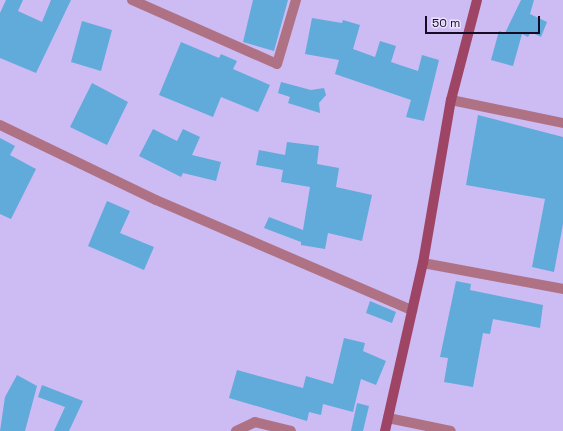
<!DOCTYPE html>
<style>
body{margin:0}
#map{position:relative;width:563px;height:431px;overflow:hidden;background:#cdbbf4;font-family:"Space Grotesk",sans-serif}
div>[style]{position:absolute}
.building>*{inset:0;background:#61abdb}
.street>*{height:10px;margin:-5px;padding:0 5px;transform-origin:5px;border-radius:5px;background:#af7285}
.secondary>*{height:10px;margin:-5px;padding:0 5px;transform-origin:5px;border-radius:5px;background:#9e4566}
span{translate:-50% -50%;white-space:nowrap;text-align:center;line-height:1.15;-webkit-text-stroke:3px #eae1ff;paint-order:stroke}
.scale{position:absolute;left:425px;top:16px;width:115px;height:18px;box-sizing:border-box;border:2px solid #150b24;border-top:0;padding-left:5px;font-size:12px;line-height:14px;white-space:nowrap;color:#150b24;-webkit-text-stroke:3px #eae1ff;paint-order:stroke}
</style>
<div id="map">
<div class="building">
<i style="clip-path:polygon(6px 0,23px 0,18px 11px,42px 22px,51px 0,71px 0,36px 73px,0 58px,0 13px)"></i>
<i style="clip-path:polygon(253px 0,288px 0,274px 51px,243px 42px)"></i>
<i style="clip-path:polygon(521px 0,534px 0,530px 14px,547px 22px,541px 37px,531px 32px,528px 37px,522px 34px,513px 66px,491px 60px,499px 31px,505px 33px)"></i>
<i style="clip-path:polygon(312px 18px,342px 23px,343px 20px,360px 25px,353px 49px,375px 57px,380px 41px,396px 46px,391px 62px,418px 71px,422px 55px,439px 60px,424px 121px,406px 117px,411px 100px,335px 74px,339px 60px,305px 54px)"></i>
<i style="clip-path:polygon(82px 21px,112px 30px,101px 71px,71px 62px)"></i>
<i style="clip-path:polygon(181px 42px,219px 58px,221px 54px,237px 61px,233px 69px,270px 85px,258px 112px,221px 97px,213px 117px,159px 95px)"></i>
<i style="clip-path:polygon(281px 82px,311px 90px,324px 88px,326px 95px,319px 103px,320px 113px,288px 103px,290px 97px,278px 93px)"></i>
<i style="clip-path:polygon(92px 83px,128px 102px,107px 145px,70px 127px)"></i>
<i style="clip-path:polygon(478px 115px,563px 137px,563px 224px,554px 272px,532px 267px,545px 199px,466px 185px)"></i>
<i style="clip-path:polygon(153px 129px,177px 141px,183px 129px,200px 137px,192px 155px,221px 162px,216px 181px,183px 173px,181px 177px,139px 156px)"></i>
<i style="clip-path:polygon(0 138px,15px 146px,10px 155px,36px 169px,11px 219px,0 214px)"></i>
<i style="clip-path:polygon(287px 142px,319px 146px,317px 164px,339px 168px,336px 187px,372px 195px,362px 241px,328px 233px,325px 249px,301px 245px,301px 242px,264px 228px,269px 217px,303px 230px,310px 187px,281px 182px,283px 170px,256px 165px,259px 150px,285px 155px)"></i>
<i style="clip-path:polygon(107px 201px,130px 211px,120px 233px,154px 247px,144px 270px,88px 246px)"></i>
<i style="clip-path:polygon(456px 281px,471px 284px,470px 290px,543px 305px,540px 328px,493px 319px,490px 334px,483px 333px,473px 387px,444px 382px,448px 358px,440px 357px)"></i>
<i style="clip-path:polygon(370px 301px,396px 312px,392px 323px,366px 313px)"></i>
<i style="clip-path:polygon(344px 338px,365px 343px,363px 351px,386px 361px,376px 385px,361px 379px,353px 412px,323px 404px,321px 415px,309px 412px,307px 421px,229px 398px,237px 370px,303px 388px,306px 376px,333px 384px)"></i>
<i style="clip-path:polygon(17px 375px,37px 386px,25px 431px,0 431px,5px 397px)"></i>
<i style="clip-path:polygon(42px 385px,83px 401px,69px 431px,54px 431px,65px 407px,38px 397px)"></i>
<i style="clip-path:polygon(357px 403px,369px 406px,363px 431px,351px 431px)"></i>
</div>
<div class="street">
<i style="left:132px;top:0;width:158px;rotate:23.8deg"></i>
<i style="left:277px;top:64px;width:67px;rotate:-73.5deg"></i>
<i style="left:451px;top:100px;width:114px;rotate:11.6deg"></i>
<i style="left:0;top:125px;width:173px;rotate:25.7deg"></i>
<i style="left:156px;top:200px;width:279px;rotate:23.3deg"></i>
<i style="left:423px;top:263px;width:142px;rotate:10.5deg"></i>
<i style="left:388px;top:418px;width:64px;rotate:11.7deg"></i>
<i style="left:236px;top:431px;width:21px;rotate:-25deg"></i>
<i style="left:255px;top:422px;width:37px;rotate:14deg"></i>
</div>
<div class="secondary">
<i style="left:385px;top:431px;width:172px;rotate:-77.3deg"></i>
<i style="left:423px;top:263px;width:165px;rotate:-80.3deg"></i>
<i style="left:451px;top:100px;width:103px;rotate:-75.4deg"></i>
</div>
<div class="scale">50 m</div>
</div>
